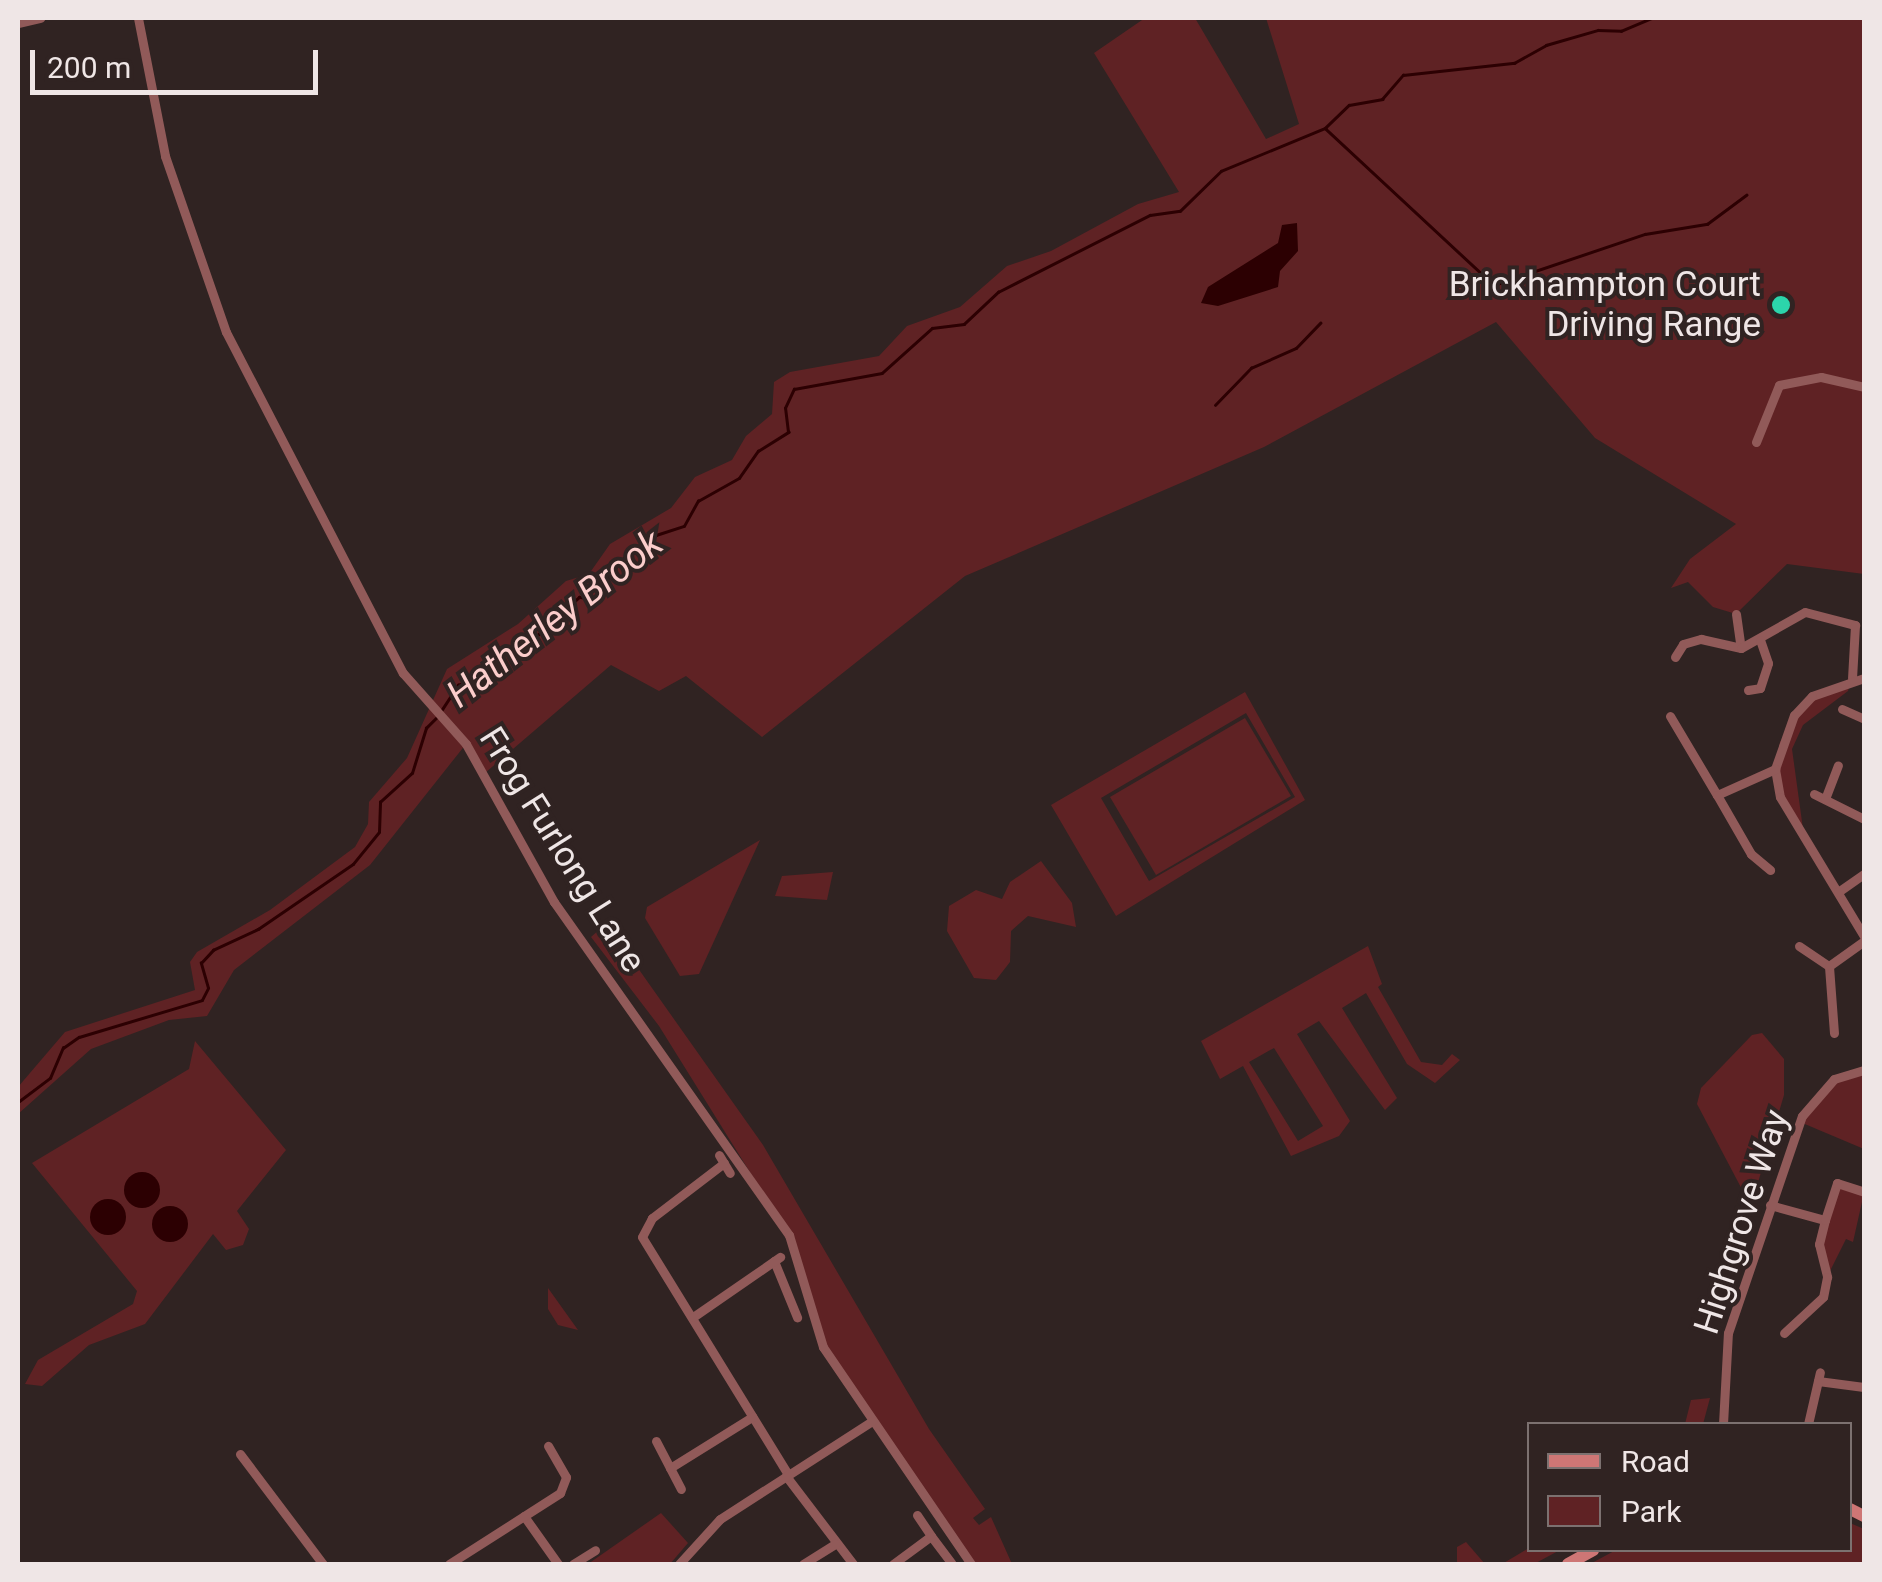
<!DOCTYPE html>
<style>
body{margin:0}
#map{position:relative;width:1882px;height:1582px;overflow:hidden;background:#302322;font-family:Roboto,sans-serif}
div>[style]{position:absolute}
.green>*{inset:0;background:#5f2224}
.water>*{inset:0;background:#2c0002}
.round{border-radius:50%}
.stream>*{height:2.5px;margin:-1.25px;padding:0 1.25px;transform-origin:1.25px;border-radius:1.25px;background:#2c0002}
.street>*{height:9px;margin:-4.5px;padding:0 4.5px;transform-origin:4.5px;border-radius:4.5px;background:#915a59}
.secondary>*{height:12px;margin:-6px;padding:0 6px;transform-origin:6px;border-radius:6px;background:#ce7675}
.dots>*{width:28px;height:28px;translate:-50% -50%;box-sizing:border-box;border:5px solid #302322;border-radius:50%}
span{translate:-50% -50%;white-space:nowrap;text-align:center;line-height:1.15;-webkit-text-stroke:8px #302322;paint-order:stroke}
.poi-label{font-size:35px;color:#efe6e6}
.right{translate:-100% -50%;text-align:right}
.street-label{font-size:35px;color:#efe6e6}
.water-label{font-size:38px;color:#fbcdcb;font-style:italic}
.frame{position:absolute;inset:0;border:20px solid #efe6e6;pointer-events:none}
.legend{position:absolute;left:1527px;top:1422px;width:325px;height:130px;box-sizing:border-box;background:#302322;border:2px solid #7c7170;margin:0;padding:12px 18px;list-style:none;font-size:30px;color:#efe6e6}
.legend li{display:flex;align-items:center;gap:20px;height:50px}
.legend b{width:50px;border:2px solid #7c7170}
.scale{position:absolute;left:30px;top:50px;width:288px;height:45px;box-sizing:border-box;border:5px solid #efe6e6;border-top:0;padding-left:12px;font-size:30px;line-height:35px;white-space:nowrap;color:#efe6e6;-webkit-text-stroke:8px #302322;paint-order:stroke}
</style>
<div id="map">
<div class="green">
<i style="clip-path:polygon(1145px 18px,1195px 18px,1266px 139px,1299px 124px,1266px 18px,1864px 18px,1864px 574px,1787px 564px,1736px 614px,1713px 607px,1688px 582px,1671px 588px,1690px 559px,1736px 524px,1595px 438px,1496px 322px,1264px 447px,965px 576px,762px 737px,686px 676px,659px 691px,611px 665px,485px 773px,466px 744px,370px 865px,234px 970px,207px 1016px,169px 1020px,91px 1049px,18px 1114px,18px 1087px,65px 1032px,195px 990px,190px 962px,197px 952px,270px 910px,355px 847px,368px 824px,369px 802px,407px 758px,447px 669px,518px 624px,566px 581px,589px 574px,610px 544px,671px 508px,695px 477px,732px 460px,746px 436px,772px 414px,774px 382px,790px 372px,879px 356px,907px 326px,960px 307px,1007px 266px,1051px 251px,1138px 204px,1179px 192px,1094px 53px)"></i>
<i style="clip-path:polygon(1852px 678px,1848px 691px,1803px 725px,1792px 749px,1804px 836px,1780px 797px,1775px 769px,1780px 742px,1812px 696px)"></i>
<i style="clip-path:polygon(evenodd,1245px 692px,1305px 800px,1116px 916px,1051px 805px,1245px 692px,1246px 713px,1295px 797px,1149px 881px,1101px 798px,1246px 713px)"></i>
<i style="clip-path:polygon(1245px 718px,1291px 796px,1156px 875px,1110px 797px)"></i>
<i style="clip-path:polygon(760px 840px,699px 974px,680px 976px,645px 918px,647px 907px)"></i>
<i style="clip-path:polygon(1041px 861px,1072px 903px,1076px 927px,1028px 916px,1011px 931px,1010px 962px,996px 980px,974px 978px,947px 931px,949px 906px,976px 890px,1002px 899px,1010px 882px)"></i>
<i style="clip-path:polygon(833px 872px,827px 900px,775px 896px,782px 876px)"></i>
<i style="clip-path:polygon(600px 929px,611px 930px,763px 1145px,929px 1429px,985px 1509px,973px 1518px,979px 1525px,991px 1517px,1012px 1564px,971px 1564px,823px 1347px,789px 1235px,659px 1026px,591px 937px)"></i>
<i style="clip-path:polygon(evenodd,1368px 946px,1382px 984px,1378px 987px,1421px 1062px,1442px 1065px,1452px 1054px,1460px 1060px,1435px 1083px,1407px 1064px,1366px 993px,1342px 1008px,1397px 1098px,1385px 1110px,1319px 1021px,1297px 1034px,1350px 1121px,1339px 1136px,1291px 1156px,1243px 1066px,1220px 1079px,1201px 1041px,1368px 946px,1274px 1048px,1323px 1126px,1298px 1141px,1249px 1062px,1274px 1048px)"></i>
<i style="clip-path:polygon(1762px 1033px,1784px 1059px,1784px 1095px,1754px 1196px,1746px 1197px,1697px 1104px,1701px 1088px,1752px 1035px)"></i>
<i style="clip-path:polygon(195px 1041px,286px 1150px,237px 1211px,249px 1229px,243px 1245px,226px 1250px,213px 1234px,145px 1324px,89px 1345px,42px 1386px,25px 1384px,38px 1360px,133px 1304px,137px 1291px,32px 1163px,189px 1069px)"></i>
<i style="clip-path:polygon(1864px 1070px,1864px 1149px,1800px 1122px,1834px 1079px)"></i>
<i style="clip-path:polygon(1837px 1183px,1864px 1193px,1853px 1242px,1846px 1239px,1827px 1277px,1819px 1244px)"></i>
<i style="clip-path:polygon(548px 1288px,578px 1330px,558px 1325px,548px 1309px)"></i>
<i style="clip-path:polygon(1710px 1398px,1703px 1424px,1685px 1424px,1691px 1400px)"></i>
<i style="clip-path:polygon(661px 1513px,688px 1543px,670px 1564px,588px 1564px)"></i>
<i style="clip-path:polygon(1850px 1523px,1864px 1529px,1864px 1564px,1590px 1564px,1616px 1550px,1850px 1550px)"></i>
<i style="clip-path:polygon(1466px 1542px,1485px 1564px,1457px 1564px,1457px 1547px)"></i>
<i style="clip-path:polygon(1529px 1548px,1560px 1550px,1534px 1564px,1502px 1564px)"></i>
</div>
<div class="water">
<i style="clip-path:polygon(1297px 223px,1298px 251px,1280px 271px,1278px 287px,1218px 306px,1201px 303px,1208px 287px,1278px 243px,1282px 225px)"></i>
<i class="round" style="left:124px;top:1172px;width:36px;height:36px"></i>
<i class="round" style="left:90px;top:1199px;width:36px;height:36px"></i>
<i class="round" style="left:152px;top:1206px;width:36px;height:36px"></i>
</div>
<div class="stream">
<i style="left:1326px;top:129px;width:229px;rotate:42.9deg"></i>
<i style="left:1494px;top:285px;width:159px;rotate:-18.7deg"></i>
<i style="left:1645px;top:234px;width:63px;rotate:-9.2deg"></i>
<i style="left:1707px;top:224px;width:49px;rotate:-36.6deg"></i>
<i style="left:1215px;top:405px;width:52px;rotate:-45.8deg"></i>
<i style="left:1251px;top:368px;width:49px;rotate:-24deg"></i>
<i style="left:1296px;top:348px;width:35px;rotate:-46deg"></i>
<i style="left:441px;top:711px;width:31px;rotate:-57deg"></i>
<i style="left:458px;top:685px;width:29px;rotate:-22deg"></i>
<i style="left:485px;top:674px;width:27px;rotate:-54deg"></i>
<i style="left:501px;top:652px;width:29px;rotate:-18deg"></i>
<i style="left:529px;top:643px;width:68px;rotate:-42.6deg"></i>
<i style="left:579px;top:597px;width:16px;rotate:4deg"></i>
<i style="left:595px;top:598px;width:45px;rotate:-56deg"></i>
<i style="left:620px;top:561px;width:44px;rotate:-35.8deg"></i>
<i style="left:656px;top:535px;width:29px;rotate:-18deg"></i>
<i style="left:684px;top:526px;width:29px;rotate:-61deg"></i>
<i style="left:698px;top:501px;width:47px;rotate:-29.3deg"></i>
<i style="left:739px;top:478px;width:33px;rotate:-55deg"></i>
<i style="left:758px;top:451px;width:36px;rotate:-32deg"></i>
<i style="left:788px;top:432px;width:24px;rotate:-97deg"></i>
<i style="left:785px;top:408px;width:21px;rotate:-65deg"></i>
<i style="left:794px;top:389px;width:89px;rotate:-10.3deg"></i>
<i style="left:882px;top:373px;width:67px;rotate:-42deg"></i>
<i style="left:932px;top:328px;width:32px;rotate:-7deg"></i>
<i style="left:964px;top:324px;width:47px;rotate:-43.3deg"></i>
<i style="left:998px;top:292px;width:170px;rotate:-26.9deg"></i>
<i style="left:1150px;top:215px;width:30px;rotate:-8deg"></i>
<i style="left:1180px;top:211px;width:57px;rotate:-44.3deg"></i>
<i style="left:1221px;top:171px;width:113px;rotate:-22.5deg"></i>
<i style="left:1325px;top:128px;width:33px;rotate:-44deg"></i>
<i style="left:1349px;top:105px;width:34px;rotate:-10deg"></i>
<i style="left:1382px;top:99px;width:32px;rotate:-49deg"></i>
<i style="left:1403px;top:75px;width:112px;rotate:-6.2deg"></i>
<i style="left:1514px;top:63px;width:37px;rotate:-29deg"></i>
<i style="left:1546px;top:45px;width:54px;rotate:-16.1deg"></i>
<i style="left:1598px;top:30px;width:23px;rotate:2deg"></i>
<i style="left:1621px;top:31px;width:33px;rotate:-23deg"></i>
<i style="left:18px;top:1102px;width:40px;rotate:-37deg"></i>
<i style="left:50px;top:1078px;width:33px;rotate:-67deg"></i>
<i style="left:63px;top:1048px;width:19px;rotate:-35deg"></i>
<i style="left:79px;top:1037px;width:128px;rotate:-16.7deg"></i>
<i style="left:202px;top:1000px;width:13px;rotate:-63deg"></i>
<i style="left:208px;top:988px;width:26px;rotate:-106deg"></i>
<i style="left:201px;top:963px;width:18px;rotate:-47deg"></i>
<i style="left:213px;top:950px;width:50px;rotate:-25deg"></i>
<i style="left:258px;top:929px;width:115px;rotate:-34.4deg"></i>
<i style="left:353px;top:864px;width:41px;rotate:-50.9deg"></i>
<i style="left:379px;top:832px;width:30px;rotate:-88deg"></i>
<i style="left:380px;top:802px;width:43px;rotate:-42.2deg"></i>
<i style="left:412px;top:773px;width:47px;rotate:-72.7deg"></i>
<i style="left:426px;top:728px;width:16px;rotate:-45deg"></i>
</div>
<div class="street">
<i style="left:138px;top:18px;width:141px;rotate:78.9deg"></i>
<i style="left:165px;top:156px;width:186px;rotate:70.9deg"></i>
<i style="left:226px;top:332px;width:384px;rotate:62.6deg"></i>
<i style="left:403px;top:673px;width:95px;rotate:48.4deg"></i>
<i style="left:466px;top:744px;width:181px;rotate:60.9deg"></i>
<i style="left:554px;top:902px;width:408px;rotate:54.8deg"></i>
<i style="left:789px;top:1235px;width:117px;rotate:73.1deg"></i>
<i style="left:823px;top:1347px;width:263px;rotate:55.7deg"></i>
<i style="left:18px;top:23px;width:23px;rotate:-13deg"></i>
<i style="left:1756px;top:442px;width:61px;rotate:-68deg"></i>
<i style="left:1779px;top:385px;width:43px;rotate:-10.8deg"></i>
<i style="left:1821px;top:377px;width:44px;rotate:13.1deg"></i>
<i style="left:1736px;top:614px;width:34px;rotate:82deg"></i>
<i style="left:1675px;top:657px;width:15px;rotate:-58deg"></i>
<i style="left:1683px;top:644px;width:19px;rotate:-16deg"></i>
<i style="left:1701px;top:639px;width:41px;rotate:12.7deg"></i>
<i style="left:1741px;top:648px;width:73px;rotate:-29.4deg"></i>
<i style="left:1805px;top:612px;width:52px;rotate:14.6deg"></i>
<i style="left:1855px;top:625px;width:53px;rotate:93.2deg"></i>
<i style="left:1864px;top:678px;width:55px;rotate:160.9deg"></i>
<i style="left:1812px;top:696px;width:26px;rotate:133deg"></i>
<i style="left:1794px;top:715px;width:57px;rotate:109.4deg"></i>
<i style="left:1775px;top:769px;width:28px;rotate:80deg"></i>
<i style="left:1780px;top:797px;width:162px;rotate:58.9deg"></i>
<i style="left:1748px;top:690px;width:12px;rotate:-9deg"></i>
<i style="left:1760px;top:688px;width:26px;rotate:-72deg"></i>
<i style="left:1768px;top:663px;width:24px;rotate:-109deg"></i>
<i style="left:1842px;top:709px;width:24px;rotate:24deg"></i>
<i style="left:1670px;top:716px;width:92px;rotate:59.3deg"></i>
<i style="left:1717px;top:795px;width:64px;rotate:-24.1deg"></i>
<i style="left:1814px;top:794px;width:56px;rotate:26.6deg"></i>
<i style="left:1717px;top:795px;width:68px;rotate:60deg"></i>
<i style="left:1751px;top:854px;width:25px;rotate:40deg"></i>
<i style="left:1825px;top:799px;width:36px;rotate:-69deg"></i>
<i style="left:1838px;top:892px;width:32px;rotate:-35deg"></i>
<i style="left:1799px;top:946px;width:36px;rotate:34deg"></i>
<i style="left:1834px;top:1033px;width:67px;rotate:-94.3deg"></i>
<i style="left:1829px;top:966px;width:43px;rotate:-35.5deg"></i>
<i style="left:719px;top:1155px;width:21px;rotate:59deg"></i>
<i style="left:724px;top:1163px;width:91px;rotate:142.6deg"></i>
<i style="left:652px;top:1218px;width:21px;rotate:118deg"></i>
<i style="left:642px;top:1237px;width:278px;rotate:58.4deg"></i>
<i style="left:1770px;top:1205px;width:57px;rotate:15.3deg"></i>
<i style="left:1825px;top:1220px;width:25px;rotate:104deg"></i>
<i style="left:1819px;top:1244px;width:34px;rotate:76deg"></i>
<i style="left:1827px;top:1277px;width:20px;rotate:101deg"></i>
<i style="left:1823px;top:1297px;width:53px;rotate:137.3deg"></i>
<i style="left:1825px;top:1220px;width:39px;rotate:-72deg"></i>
<i style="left:1837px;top:1183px;width:28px;rotate:18deg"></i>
<i style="left:774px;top:1261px;width:61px;rotate:67.7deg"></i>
<i style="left:693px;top:1317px;width:106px;rotate:-34.6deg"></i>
<i style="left:1818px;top:1381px;width:46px;rotate:7.4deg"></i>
<i style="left:1723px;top:1424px;width:91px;rotate:-86.9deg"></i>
<i style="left:1728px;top:1333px;width:229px;rotate:-71.2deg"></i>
<i style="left:1802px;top:1116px;width:49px;rotate:-49.1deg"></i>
<i style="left:1834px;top:1079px;width:31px;rotate:-17deg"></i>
<i style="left:1808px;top:1424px;width:53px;rotate:-77deg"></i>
<i style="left:656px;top:1441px;width:54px;rotate:62.5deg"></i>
<i style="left:240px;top:1454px;width:138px;rotate:53deg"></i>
<i style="left:670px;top:1468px;width:97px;rotate:-31.9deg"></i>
<i style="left:786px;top:1476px;width:111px;rotate:52.7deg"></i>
<i style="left:917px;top:1515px;width:25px;rotate:56deg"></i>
<i style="left:524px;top:1516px;width:59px;rotate:54.7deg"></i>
<i style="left:449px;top:1564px;width:132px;rotate:-32.6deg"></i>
<i style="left:560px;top:1493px;width:17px;rotate:-69deg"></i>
<i style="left:566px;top:1477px;width:36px;rotate:-120deg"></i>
<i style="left:573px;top:1564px;width:26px;rotate:-32deg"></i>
<i style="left:679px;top:1564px;width:61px;rotate:-47.7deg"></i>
<i style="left:720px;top:1519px;width:181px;rotate:-32.8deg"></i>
<i style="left:803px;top:1564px;width:38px;rotate:-32deg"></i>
<i style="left:893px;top:1564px;width:47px;rotate:-36.4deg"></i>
<i style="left:931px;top:1536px;width:34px;rotate:53deg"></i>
</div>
<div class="secondary">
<i style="left:1850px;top:1509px;width:16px;rotate:27deg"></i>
<i style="left:1568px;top:1564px;width:29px;rotate:-29deg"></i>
</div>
<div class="dots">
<i style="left:1781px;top:305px;background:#2cd5ab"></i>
</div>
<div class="poi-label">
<span class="right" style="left:1761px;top:305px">Brickhampton Court<br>Driving Range</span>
</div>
<div class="street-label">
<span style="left:562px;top:850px;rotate:58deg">Frog Furlong Lane</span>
<span style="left:1742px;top:1222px;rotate:-72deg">Highgrove Way</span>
</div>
<div class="water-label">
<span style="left:555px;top:619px;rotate:-38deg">Hatherley Brook</span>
</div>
<div class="frame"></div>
<ul class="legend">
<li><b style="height:12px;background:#ce7675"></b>Road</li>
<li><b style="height:28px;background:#5f2224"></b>Park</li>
</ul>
<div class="scale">200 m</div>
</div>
